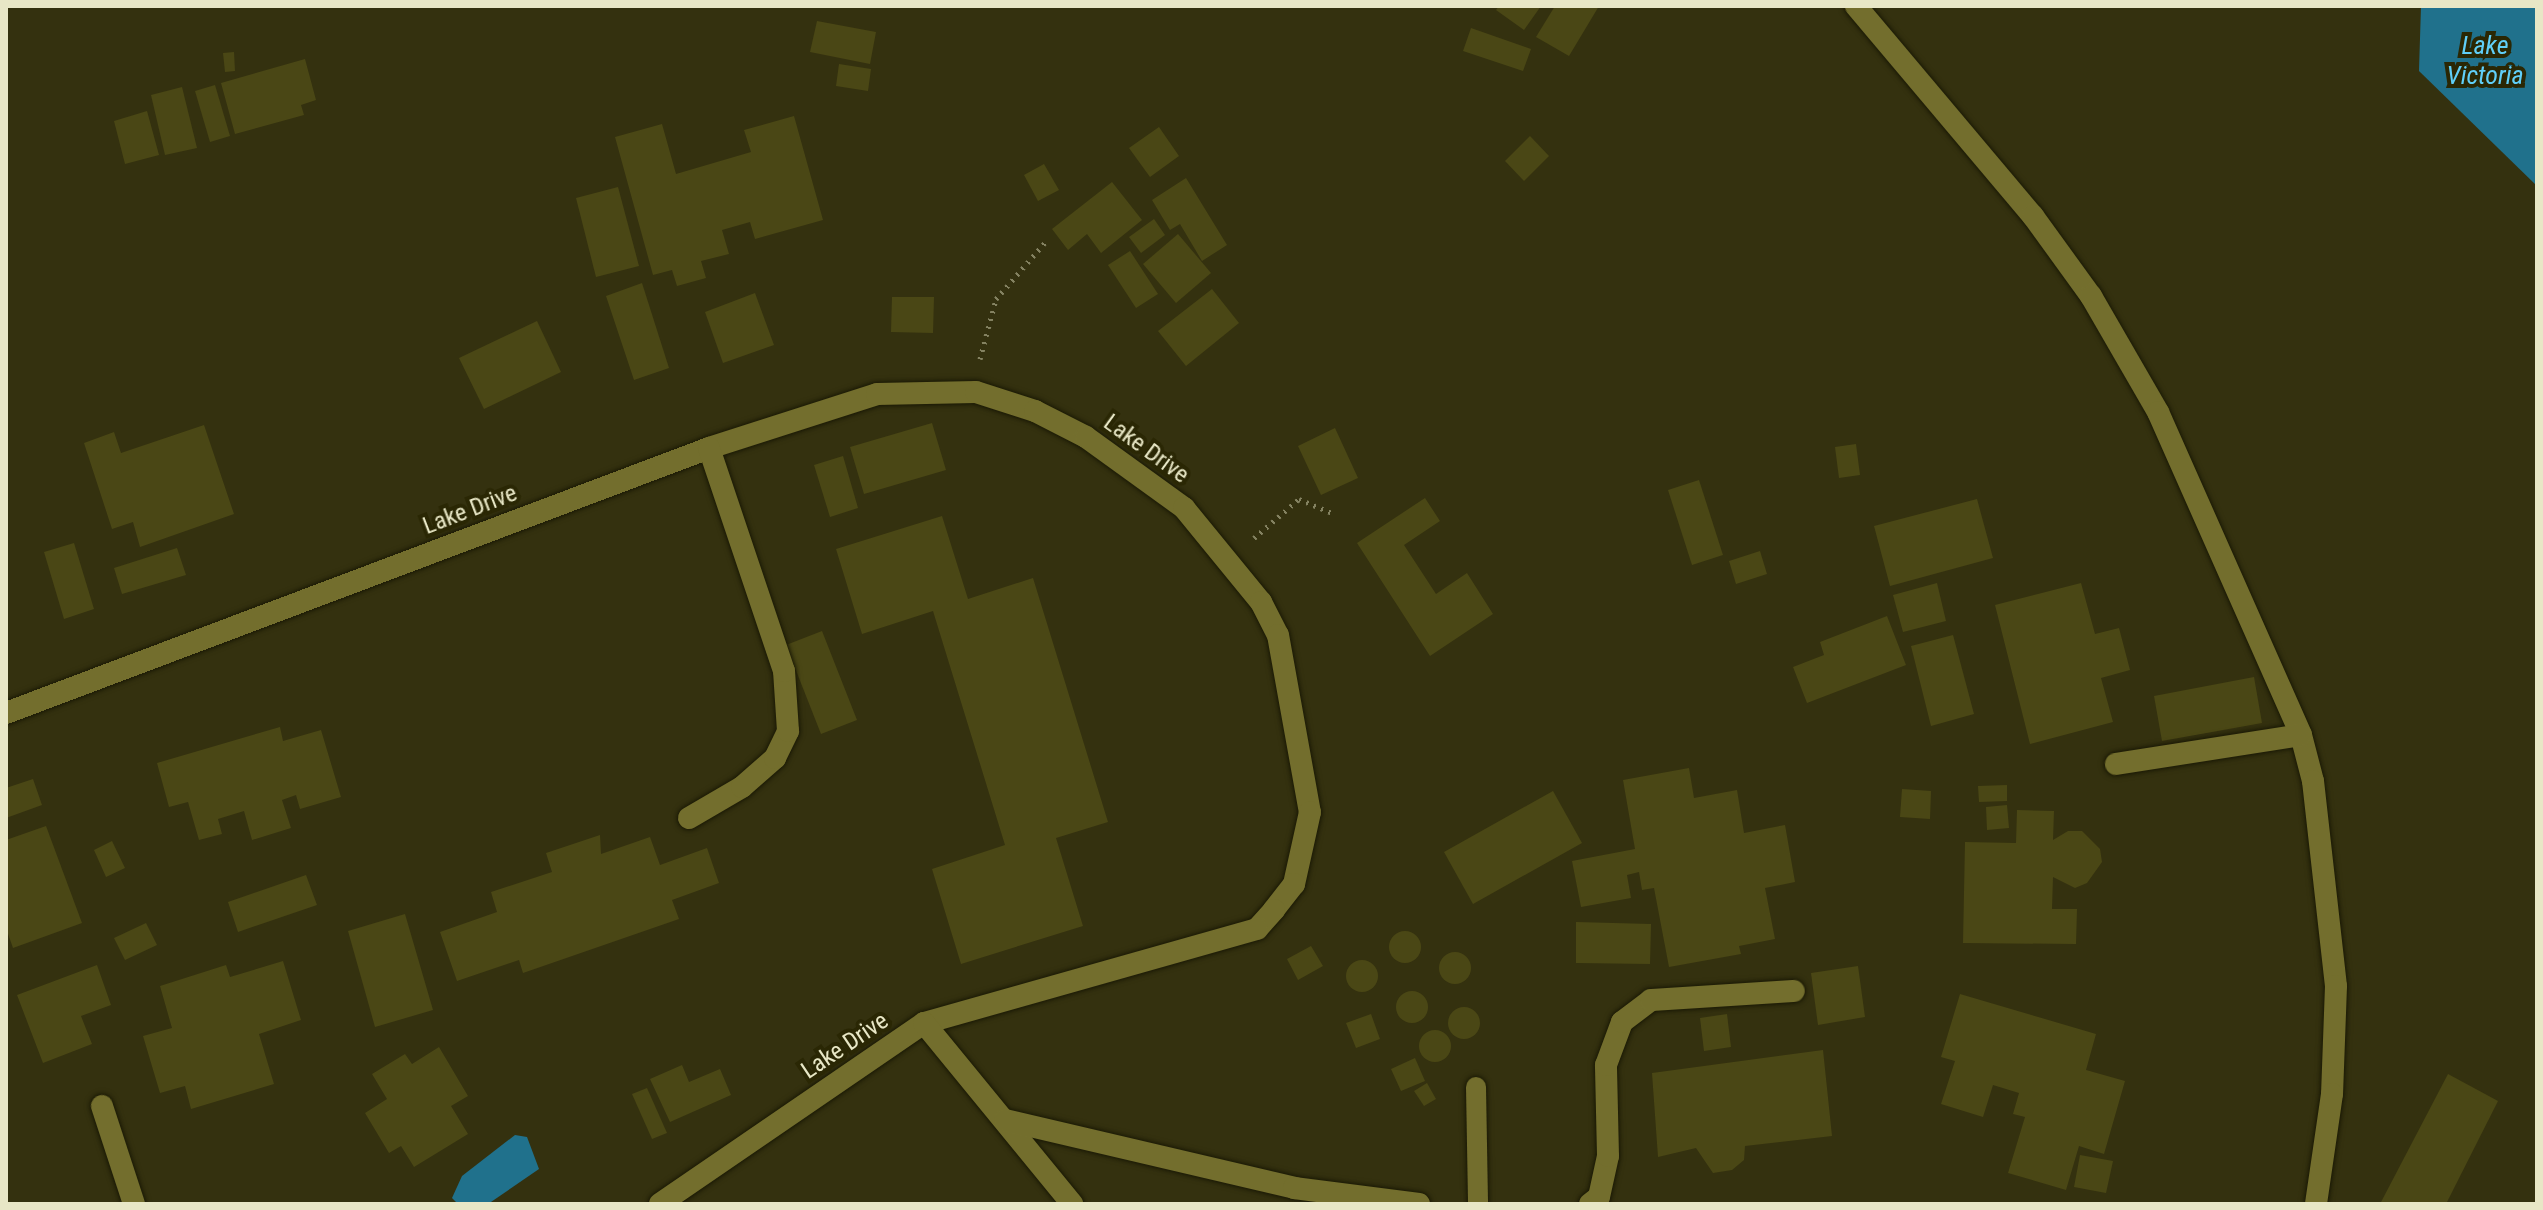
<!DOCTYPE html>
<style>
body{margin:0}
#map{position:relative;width:2543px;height:1210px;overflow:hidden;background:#34310f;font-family:"Roboto Condensed",sans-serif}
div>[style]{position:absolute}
.water>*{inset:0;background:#20718c}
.building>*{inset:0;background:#4a4715}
.round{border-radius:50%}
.path>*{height:5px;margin-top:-2.5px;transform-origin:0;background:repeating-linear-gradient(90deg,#848261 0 2px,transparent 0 8px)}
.roads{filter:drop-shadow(0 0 2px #1a1905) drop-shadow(0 0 2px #1a1905)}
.service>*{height:20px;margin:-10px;padding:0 10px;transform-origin:10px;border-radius:10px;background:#736e2d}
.minor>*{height:22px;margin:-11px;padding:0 11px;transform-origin:11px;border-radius:11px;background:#736e2d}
span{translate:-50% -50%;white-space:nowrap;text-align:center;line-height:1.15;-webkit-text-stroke:8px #2a2704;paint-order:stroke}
.street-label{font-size:24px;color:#e8e7c6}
.water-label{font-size:26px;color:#60cff8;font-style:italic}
.frame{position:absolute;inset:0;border:8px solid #e8e7c6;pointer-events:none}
</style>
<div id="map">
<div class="water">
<i style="clip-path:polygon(2421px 6px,2537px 6px,2537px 186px,2419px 71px)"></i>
<i style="clip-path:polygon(515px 1135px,527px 1137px,539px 1169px,488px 1204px,458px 1204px,452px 1198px,462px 1176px)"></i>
</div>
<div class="building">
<i style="clip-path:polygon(1499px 6px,1541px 6px,1524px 30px,1496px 10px)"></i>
<i style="clip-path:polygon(1555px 6px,1599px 6px,1569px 56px,1536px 37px)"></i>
<i style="clip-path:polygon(817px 21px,876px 32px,870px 64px,810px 52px)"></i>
<i style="clip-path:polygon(1471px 28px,1531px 49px,1523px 71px,1463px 51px)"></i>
<i style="clip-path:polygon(234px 52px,235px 71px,225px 72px,223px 53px)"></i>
<i style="clip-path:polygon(305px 59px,316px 100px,301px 105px,304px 115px,235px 134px,221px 83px)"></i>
<i style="clip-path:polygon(839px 64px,871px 69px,868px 91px,836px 86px)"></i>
<i style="clip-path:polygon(215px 85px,230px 136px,210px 142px,195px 91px)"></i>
<i style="clip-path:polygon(182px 87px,197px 148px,165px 155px,151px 95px)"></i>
<i style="clip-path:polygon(147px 111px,159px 155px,125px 164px,114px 121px)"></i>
<i style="clip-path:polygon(794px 116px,823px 220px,755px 239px,750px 222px,722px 230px,729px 254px,701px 261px,706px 278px,677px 286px,672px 270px,653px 275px,615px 137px,662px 124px,676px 174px,751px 152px,744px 130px)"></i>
<i style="clip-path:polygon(1159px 127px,1179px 156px,1150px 177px,1129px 148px)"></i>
<i style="clip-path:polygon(1530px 136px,1549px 156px,1524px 181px,1505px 161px)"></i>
<i style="clip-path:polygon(1044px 164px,1059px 190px,1038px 201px,1024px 175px)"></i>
<i style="clip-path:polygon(1186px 178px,1227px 245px,1202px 261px,1180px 224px,1170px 230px,1152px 200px)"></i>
<i style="clip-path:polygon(1112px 182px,1142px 220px,1101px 253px,1087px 234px,1068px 250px,1052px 229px)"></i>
<i style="clip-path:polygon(618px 187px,639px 266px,596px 277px,576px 198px)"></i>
<i style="clip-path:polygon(1154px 219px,1165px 235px,1141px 253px,1129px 237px)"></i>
<i style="clip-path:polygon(1178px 234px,1211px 273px,1176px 303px,1143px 264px)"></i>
<i style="clip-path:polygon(1130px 251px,1158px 294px,1136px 308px,1108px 265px)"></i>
<i style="clip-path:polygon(642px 283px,669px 368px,634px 380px,606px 296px)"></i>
<i style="clip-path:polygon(1212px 289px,1239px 323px,1186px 366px,1158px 331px)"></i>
<i style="clip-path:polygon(755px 293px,774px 345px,723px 363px,705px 312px)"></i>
<i style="clip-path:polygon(892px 297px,934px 297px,933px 333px,891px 332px)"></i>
<i style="clip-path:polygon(537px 321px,561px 372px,484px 409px,459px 358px)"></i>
<i style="clip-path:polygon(932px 423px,946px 470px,864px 494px,850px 447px)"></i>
<i style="clip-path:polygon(204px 425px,234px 514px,140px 547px,133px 522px,112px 529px,84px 443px,114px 432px,121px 453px)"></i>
<i style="clip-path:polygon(1335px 428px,1358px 478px,1321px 495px,1298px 446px)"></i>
<i style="clip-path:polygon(1856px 444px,1860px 475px,1839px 478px,1835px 447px)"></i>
<i style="clip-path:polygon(843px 456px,858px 508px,830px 517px,814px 465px)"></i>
<i style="clip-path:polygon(1699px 480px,1723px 555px,1692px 565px,1668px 490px)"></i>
<i style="clip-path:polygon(1425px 498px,1440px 521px,1404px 545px,1436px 594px,1467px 573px,1493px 614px,1430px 656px,1357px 543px)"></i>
<i style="clip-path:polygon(1977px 499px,1993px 558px,1890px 586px,1874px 526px)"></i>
<i style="clip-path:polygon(942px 516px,968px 599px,1033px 578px,1108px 822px,1056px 838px,1083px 926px,961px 964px,932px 869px,1005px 845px,933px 611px,862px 634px,836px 549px)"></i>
<i style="clip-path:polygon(74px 543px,94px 609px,64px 619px,44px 552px)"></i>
<i style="clip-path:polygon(177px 548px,186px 575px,122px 594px,114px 568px)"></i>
<i style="clip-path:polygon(1760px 551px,1767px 574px,1736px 584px,1729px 561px)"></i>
<i style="clip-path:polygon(1937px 583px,1946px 621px,1903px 632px,1893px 595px)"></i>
<i style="clip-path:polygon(2081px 583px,2095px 634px,2119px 628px,2130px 670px,2101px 678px,2113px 722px,2030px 744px,1995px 605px)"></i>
<i style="clip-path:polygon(1887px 616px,1906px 665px,1807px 703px,1793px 667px,1824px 655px,1820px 642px)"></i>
<i style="clip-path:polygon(822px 631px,857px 720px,821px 734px,786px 645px)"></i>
<i style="clip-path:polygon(1953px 635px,1974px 714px,1931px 726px,1911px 646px)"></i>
<i style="clip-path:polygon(2254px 677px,2262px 723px,2162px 741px,2154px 696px)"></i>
<i style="clip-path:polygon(280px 727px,283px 741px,321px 730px,341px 797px,300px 809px,296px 795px,282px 800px,291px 828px,252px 840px,244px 811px,218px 819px,222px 834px,199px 840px,188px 802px,169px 807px,157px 763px)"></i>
<i style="clip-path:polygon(1689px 768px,1694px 798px,1737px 790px,1744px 833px,1785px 825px,1795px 882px,1765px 888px,1775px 939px,1739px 946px,1741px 954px,1669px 967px,1654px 888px,1642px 890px,1639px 872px,1627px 875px,1631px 898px,1581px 907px,1572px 861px,1635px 849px,1623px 780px)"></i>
<i style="clip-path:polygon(33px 779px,42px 805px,6px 818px,6px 788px)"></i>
<i style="clip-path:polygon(2007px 785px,2007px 801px,1979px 802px,1978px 786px)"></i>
<i style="clip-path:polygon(1902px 789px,1931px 791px,1930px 819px,1900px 817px)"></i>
<i style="clip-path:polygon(1553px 791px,1582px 843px,1473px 904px,1444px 852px)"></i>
<i style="clip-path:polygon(2007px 805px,2009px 828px,1987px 830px,1986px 807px)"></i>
<i style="clip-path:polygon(2017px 810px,2054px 811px,2053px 840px,2068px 831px,2082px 831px,2100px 849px,2102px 862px,2087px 883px,2075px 888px,2053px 877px,2052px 909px,2077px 909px,2076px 944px,1963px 943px,1965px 842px,2016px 843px)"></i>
<i style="clip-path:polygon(46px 826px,82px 923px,13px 948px,6px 928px,6px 840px)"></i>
<i style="clip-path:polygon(600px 835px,601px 854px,650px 837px,660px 865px,707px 848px,719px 883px,672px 900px,679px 919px,523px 973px,519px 960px,457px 981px,440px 932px,497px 912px,491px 892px,552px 872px,546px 853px)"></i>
<i style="clip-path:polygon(112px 841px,125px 868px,106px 877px,94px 850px)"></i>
<i style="clip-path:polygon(306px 875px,317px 905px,238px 932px,228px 902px)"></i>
<i style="clip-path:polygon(405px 914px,433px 1010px,375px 1027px,348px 931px)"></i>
<i style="clip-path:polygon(1576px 922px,1651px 924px,1650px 964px,1576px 963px)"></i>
<i style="clip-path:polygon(146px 923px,157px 945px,125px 960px,114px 938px)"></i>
<i class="round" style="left:1389px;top:931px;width:32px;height:32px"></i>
<i style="clip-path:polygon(1311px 946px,1323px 966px,1298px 980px,1287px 959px)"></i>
<i class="round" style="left:1439px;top:952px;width:32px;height:32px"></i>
<i class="round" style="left:1346px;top:960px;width:32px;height:32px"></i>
<i style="clip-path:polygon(283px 961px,301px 1020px,259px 1034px,274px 1084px,191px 1109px,185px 1086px,160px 1093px,143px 1036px,172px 1028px,160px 986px,226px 965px,230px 977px)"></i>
<i style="clip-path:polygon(97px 965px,111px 1005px,81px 1016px,92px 1044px,43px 1063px,17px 995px)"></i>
<i style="clip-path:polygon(1858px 966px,1865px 1017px,1818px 1025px,1811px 973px)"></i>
<i class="round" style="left:1396px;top:991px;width:32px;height:32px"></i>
<i style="clip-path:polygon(1960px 994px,2096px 1034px,2086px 1070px,2125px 1081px,2104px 1154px,2079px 1146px,2066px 1190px,2008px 1173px,2025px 1117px,2013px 1114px,2019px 1093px,1993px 1085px,1983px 1117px,1941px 1104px,1955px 1061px,1941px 1057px)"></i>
<i class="round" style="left:1448px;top:1007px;width:32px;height:32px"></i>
<i style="clip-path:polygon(1371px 1014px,1380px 1039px,1356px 1048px,1346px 1023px)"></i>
<i style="clip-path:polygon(1727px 1014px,1731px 1047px,1704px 1051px,1700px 1018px)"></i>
<i class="round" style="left:1419px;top:1030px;width:32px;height:32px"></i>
<i style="clip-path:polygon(439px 1047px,468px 1096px,451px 1106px,468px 1134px,414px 1167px,401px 1146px,389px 1153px,365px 1113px,387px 1099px,372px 1074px,405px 1054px,412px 1064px)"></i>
<i style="clip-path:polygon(1823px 1050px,1832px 1136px,1745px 1146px,1744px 1160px,1732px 1170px,1713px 1173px,1696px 1148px,1658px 1157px,1652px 1073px)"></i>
<i style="clip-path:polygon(1415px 1058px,1425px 1081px,1401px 1091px,1391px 1069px)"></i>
<i style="clip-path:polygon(682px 1065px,689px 1082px,720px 1069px,731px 1095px,670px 1122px,650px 1079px)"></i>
<i style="clip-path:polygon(2448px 1074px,2498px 1101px,2446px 1204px,2380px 1204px)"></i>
<i style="clip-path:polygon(1427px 1083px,1436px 1099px,1424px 1106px,1414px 1091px)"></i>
<i style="clip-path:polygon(647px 1088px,667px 1133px,652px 1139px,632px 1094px)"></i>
<i style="clip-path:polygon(2080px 1155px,2113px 1161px,2106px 1193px,2074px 1187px)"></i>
</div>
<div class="path">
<i style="left:980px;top:359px;width:62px;rotate:-75.1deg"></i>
<i style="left:996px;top:299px;width:79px;rotate:-49.1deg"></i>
<i style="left:1254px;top:538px;width:60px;rotate:-40.9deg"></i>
<i style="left:1299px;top:499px;width:36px;rotate:23deg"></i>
</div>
<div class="roads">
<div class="service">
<i style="left:1476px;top:1087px;width:117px;rotate:89deg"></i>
</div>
<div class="minor">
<i style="left:1856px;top:6px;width:275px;rotate:49.9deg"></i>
<i style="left:2033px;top:216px;width:99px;rotate:54.1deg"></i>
<i style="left:2091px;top:296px;width:134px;rotate:60deg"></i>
<i style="left:2158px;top:412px;width:353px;rotate:66.1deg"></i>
<i style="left:2301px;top:735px;width:48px;rotate:75.4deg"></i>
<i style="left:2313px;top:781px;width:206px;rotate:83.6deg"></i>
<i style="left:2336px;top:986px;width:108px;rotate:92.1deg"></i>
<i style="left:2332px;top:1094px;width:111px;rotate:98.3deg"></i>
<i style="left:6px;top:713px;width:751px;rotate:-20.65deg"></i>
<i style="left:709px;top:448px;width:176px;rotate:-17.8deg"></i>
<i style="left:877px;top:394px;width:99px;rotate:-1.2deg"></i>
<i style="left:976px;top:392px;width:62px;rotate:17.9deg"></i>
<i style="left:1035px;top:411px;width:57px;rotate:27deg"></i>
<i style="left:1086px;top:437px;width:121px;rotate:35.9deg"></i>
<i style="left:1184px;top:508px;width:122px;rotate:50.7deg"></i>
<i style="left:1261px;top:602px;width:37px;rotate:63deg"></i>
<i style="left:1278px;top:635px;width:180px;rotate:79.8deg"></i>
<i style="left:1310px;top:812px;width:74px;rotate:102.5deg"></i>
<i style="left:1294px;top:884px;width:33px;rotate:128deg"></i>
<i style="left:1274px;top:910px;width:25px;rotate:132deg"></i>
<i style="left:1257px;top:929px;width:346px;rotate:164.2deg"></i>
<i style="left:924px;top:1023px;width:320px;rotate:145.6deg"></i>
<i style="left:2116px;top:764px;width:187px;rotate:-8.9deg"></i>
<i style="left:689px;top:818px;width:61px;rotate:-30.3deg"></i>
<i style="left:742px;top:787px;width:44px;rotate:-41.3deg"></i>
<i style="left:775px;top:758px;width:30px;rotate:-64deg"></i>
<i style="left:788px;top:731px;width:60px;rotate:-93.8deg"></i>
<i style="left:784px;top:671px;width:235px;rotate:-108.6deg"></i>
<i style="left:924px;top:1023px;width:234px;rotate:50.7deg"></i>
<i style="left:102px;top:1106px;width:103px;rotate:71.9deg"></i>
<i style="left:1005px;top:1120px;width:297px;rotate:13.2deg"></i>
<i style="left:1294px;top:1188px;width:126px;rotate:7.3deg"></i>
<i style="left:1590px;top:1204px;width:11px;rotate:-38deg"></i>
<i style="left:1599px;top:1197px;width:42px;rotate:-77.6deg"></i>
<i style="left:1608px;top:1156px;width:91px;rotate:-91.3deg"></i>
<i style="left:1606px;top:1065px;width:46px;rotate:-69.6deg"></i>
<i style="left:1622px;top:1022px;width:36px;rotate:-37deg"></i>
<i style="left:1651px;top:1000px;width:143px;rotate:-3.6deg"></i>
</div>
</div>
<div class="street-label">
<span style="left:1146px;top:449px;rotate:36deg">Lake Drive</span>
<span style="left:470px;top:510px;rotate:-21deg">Lake Drive</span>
<span style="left:845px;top:1046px;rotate:-34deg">Lake Drive</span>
</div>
<div class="water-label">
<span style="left:2485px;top:61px">Lake<br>Victoria</span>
</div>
<div class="frame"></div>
</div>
